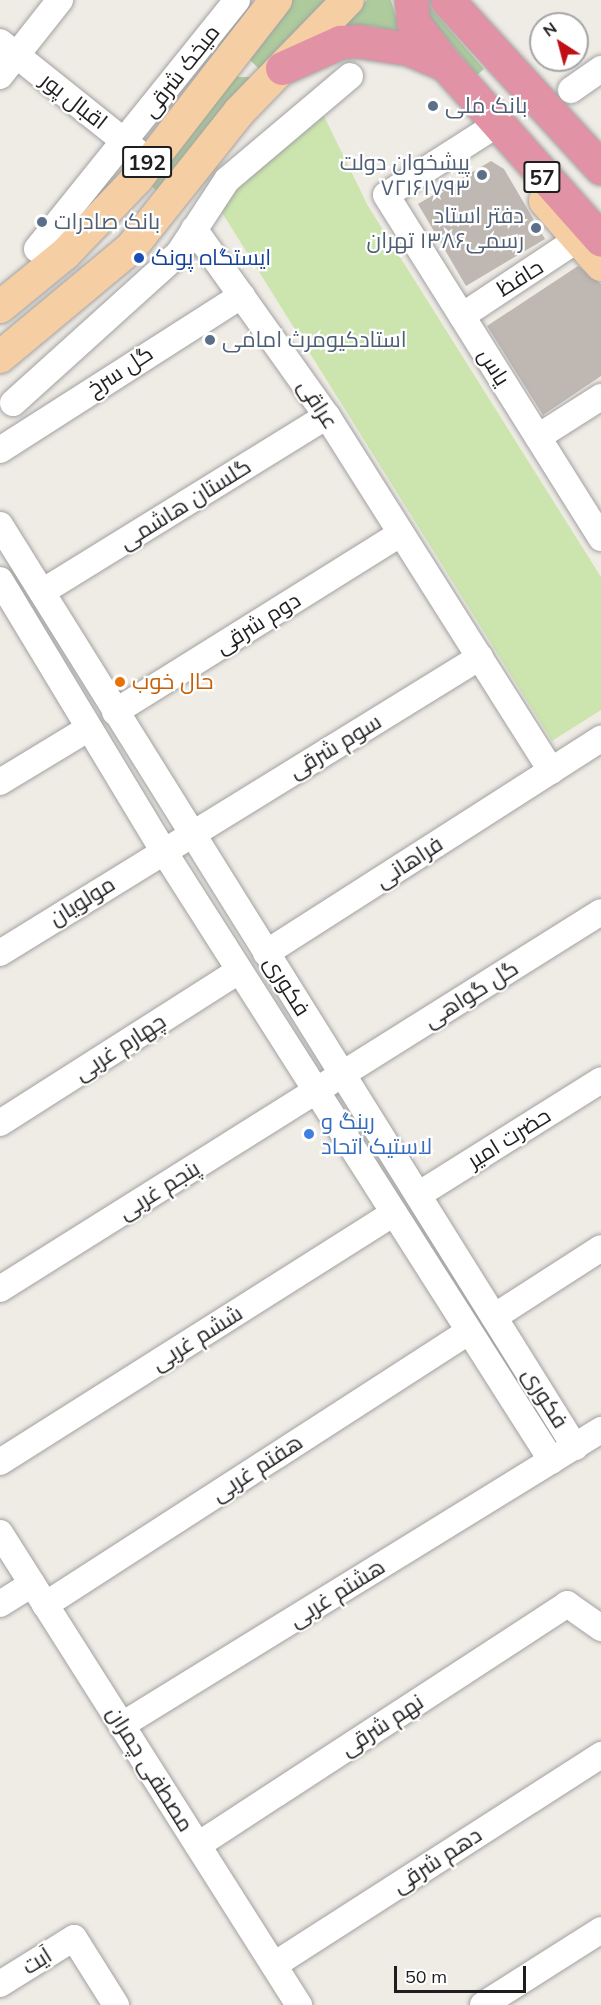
<!DOCTYPE html>
<meta charset="utf-8">
<style>
body{margin:0}
#map{position:relative;width:601px;height:2005px;overflow:hidden;background:#efebe5;font-family:Mulish,Cairo,sans-serif}
div>[style]{position:absolute}
.grass>*{inset:0;background:#cce5ae}
.forest>*{inset:0;background:#adcb9d}
.building>*{inset:0;background:#bfb7b2}
.roads{filter:drop-shadow(0 0 2px #a2a2a2) drop-shadow(0 0 2px #a2a2a2)}
.minor>*{height:26px;margin:-13px;padding:0 13px;transform-origin:13px;border-radius:13px;background:#fff}
.major>*{height:32px;margin:-16px;padding:0 16px;transform-origin:16px;border-radius:16px;background:#f5cea3}
.highway>*{height:33px;margin:-16.5px;padding:0 16.5px;transform-origin:16.5px;border-radius:16.5px;background:#e192a5}
.dots>*{width:16px;height:16px;translate:-50% -50%;box-sizing:border-box;border:3px solid #fff;border-radius:50%}
span{translate:-50% -50%;white-space:nowrap;text-align:center;line-height:1.15;-webkit-text-stroke:4.5px #fff;paint-order:stroke}
.shield-label span{padding:2px 4px;background:#fff;border:2px solid;border-radius:4px;-webkit-text-stroke-width:0}
.shield-label{font-size:21px;color:#1e1e1e;font-weight:700}
.street-label{font-size:22px;color:#1e1e1e}
.service-label{font-size:22px;color:#4e5e75}
.left{translate:0 -50%;text-align:left}
.right{translate:-100% -50%;text-align:right}
.transit-label{font-size:22px;color:#164399}
.food-label{font-size:22px;color:#c56008}
.shop-label{font-size:22px;color:#366cbe}
.north{position:absolute;left:529px;top:12px;width:60px;height:60px;box-sizing:border-box;background:#fff;border:2px solid #a5a5a5;border-radius:50%;rotate:324deg;font-size:16px;font-weight:700;line-height:24px;text-align:center;color:#1e1e1e}
.north::after{content:'';display:block;margin:auto;width:21px;height:27px;background:#bf0e16;clip-path:polygon(50% 0,100% 100%,50% 72%,0 100%)}
.scale{position:absolute;left:394px;top:1966px;width:132px;height:27px;box-sizing:border-box;border:3px solid #1e1e1e;border-top:0;padding-left:8px;font-size:18px;line-height:21px;white-space:nowrap;color:#1e1e1e;-webkit-text-stroke:4px #fff;paint-order:stroke}
</style>
<div id="map">
<div class="grass">
<i style="clip-path:polygon(320px 108px,368px 206px,601px 577px,601px 710px,552px 741px,221px 211px,222px 200px)"></i>
</div>
<div class="forest">
<i style="clip-path:polygon(290px 0,333px 0,261px 71px,245px 55px)"></i>
<i style="clip-path:polygon(367px 0,391px 0,396px 18px,414px 36px,371px 26px,330px 33px)"></i>
<i style="clip-path:polygon(428px 5px,484px 69px,477px 75px,421px 8px)"></i>
<i style="clip-path:polygon(238px 72px,238px 77px,254px 77px,157px 191px,147px 182px)"></i>
</div>
<div class="building">
<i style="clip-path:polygon(491px 161px,504px 169px,545px 239px,466px 286px,418px 204px)"></i>
<i style="clip-path:polygon(578px 266px,601px 284px,601px 376px,543px 415px,487px 326px)"></i>
</div>
<div class="roads">
<div class="minor">
<i style="left:0;top:42px;width:178px;rotate:38.6deg"></i>
<i style="left:0;top:76px;width:97px;rotate:-51.7deg"></i>
<i style="left:571px;top:90px;width:37px;rotate:-35deg"></i>
<i style="left:496px;top:125px;width:130px;rotate:147.5deg"></i>
<i style="left:386px;top:195px;width:405px;rotate:57.9deg"></i>
<i style="left:194px;top:229px;width:229px;rotate:54.6deg"></i>
<i style="left:327px;top:416px;width:420px;rotate:57.7deg"></i>
<i style="left:37px;top:249px;width:319px;rotate:-51.2deg"></i>
<i style="left:462px;top:316px;width:139px;rotate:-33.6deg"></i>
<i style="left:13px;top:403px;width:224px;rotate:-42.1deg"></i>
<i style="left:179px;top:253px;width:87px;rotate:-56.7deg"></i>
<i style="left:227px;top:180px;width:161px;rotate:-40.2deg"></i>
<i style="left:538px;top:437px;width:75px;rotate:-32.4deg"></i>
<i style="left:0;top:450px;width:287px;rotate:-32.6deg"></i>
<i style="left:0;top:525px;width:1087px;rotate:58.05deg"></i>
<i style="left:0;top:580px;width:315px;rotate:58.9deg"></i>
<i style="left:163px;top:850px;width:724px;rotate:57.52deg"></i>
<i style="left:42px;top:592px;width:335px;rotate:-31.7deg"></i>
<i style="left:115px;top:712px;width:337px;rotate:-32deg"></i>
<i style="left:0;top:782px;width:104px;rotate:-31.2deg"></i>
<i style="left:0;top:953px;width:564px;rotate:-31.66deg"></i>
<i style="left:266px;top:953px;width:398px;rotate:-32.6deg"></i>
<i style="left:0;top:1123px;width:283px;rotate:-32.5deg"></i>
<i style="left:418px;top:1195px;width:216px;rotate:-32.1deg"></i>
<i style="left:0;top:1289px;width:709px;rotate:-32.1deg"></i>
<i style="left:494px;top:1317px;width:127px;rotate:-32.8deg"></i>
<i style="left:0;top:1462px;width:466px;rotate:-32.3deg"></i>
<i style="left:0;top:1533px;width:559px;rotate:57.65deg"></i>
<i style="left:0;top:1604px;width:38px;rotate:-32deg"></i>
<i style="left:45px;top:1605px;width:503px;rotate:-32.84deg"></i>
<i style="left:122px;top:1725px;width:563px;rotate:-31.63deg"></i>
<i style="left:198px;top:1845px;width:441px;rotate:-33.1deg"></i>
<i style="left:567px;top:1604px;width:42px;rotate:35.2deg"></i>
<i style="left:274px;top:1965px;width:389px;rotate:-32.7deg"></i>
<i style="left:0;top:1984px;width:87px;rotate:-31.9deg"></i>
<i style="left:74px;top:1938px;width:79px;rotate:57.9deg"></i>
<i style="left:483px;top:2005px;width:140px;rotate:-32.4deg"></i>
</div>
<div class="major">
<i style="left:545px;top:201px;width:85px;rotate:48.8deg"></i>
<i style="left:0;top:307px;width:84px;rotate:-39.2deg"></i>
<i style="left:65px;top:254px;width:104px;rotate:-46.2deg"></i>
<i style="left:137px;top:179px;width:227px;rotate:-52.2deg"></i>
<i style="left:0;top:357px;width:170px;rotate:-39.8deg"></i>
<i style="left:131px;top:248px;width:174px;rotate:-51.5deg"></i>
<i style="left:239px;top:112px;width:156px;rotate:-45.8deg"></i>
</div>
<div class="highway">
<i style="left:411px;top:0;width:22px;rotate:85deg"></i>
<i style="left:413px;top:22px;width:53px;rotate:52.7deg"></i>
<i style="left:445px;top:64px;width:235px;rotate:48.4deg"></i>
<i style="left:447px;top:0;width:228px;rotate:47.5deg"></i>
<i style="left:282px;top:68px;width:64px;rotate:-24.1deg"></i>
<i style="left:340px;top:42px;width:17px;rotate:-3deg"></i>
<i style="left:357px;top:41px;width:53px;rotate:8.7deg"></i>
<i style="left:409px;top:49px;width:39px;rotate:23deg"></i>
</div>
</div>
<div class="dots">
<i style="left:433px;top:106px;background:#5c6f8a"></i>
<i style="left:482px;top:175px;background:#5c6f8a"></i>
<i style="left:42px;top:222px;background:#5c6f8a"></i>
<i style="left:536px;top:228px;background:#5c6f8a"></i>
<i style="left:139px;top:258px;background:#1a4fb4"></i>
<i style="left:210px;top:340px;background:#5c6f8a"></i>
<i style="left:120px;top:682px;background:#e8710a"></i>
<i style="left:309px;top:1134px;background:#3f7fe0"></i>
</div>
<div class="shield-label">
<span style="left:147px;top:162px">192</span>
<span style="left:542px;top:177px">57</span>
</div>
<div class="street-label">
<span style="left:181px;top:71px;rotate:-52deg">میخک شرقی</span>
<span style="left:74px;top:101px;rotate:38deg">اقبال پور</span>
<span style="left:520px;top:278px;rotate:-32deg">حافظ</span>
<span style="left:494px;top:367px;rotate:58deg">یاس</span>
<span style="left:120px;top:371px;rotate:-33deg">گل سرخ</span>
<span style="left:318px;top:404px;rotate:57deg">عراقی</span>
<span style="left:185px;top:504px;rotate:-32deg">گلستان هاشمی</span>
<span style="left:258px;top:623px;rotate:-32deg">دوم شرقی</span>
<span style="left:335px;top:746px;rotate:-31deg">سوم شرقی</span>
<span style="left:409px;top:862px;rotate:-33deg">فراهانی</span>
<span style="left:82px;top:901px;rotate:-32deg">مولویان</span>
<span style="left:287px;top:986px;rotate:58deg">فکوری</span>
<span style="left:471px;top:994px;rotate:-32deg">گل گواهی</span>
<span style="left:120px;top:1047px;rotate:-33deg">چهارم غربی</span>
<span style="left:509px;top:1138px;rotate:-32deg">حضرت امیر</span>
<span style="left:159px;top:1190px;rotate:-32deg">پنجم غربی</span>
<span style="left:197px;top:1338px;rotate:-32deg">ششم غربی</span>
<span style="left:545px;top:1398px;rotate:58deg">فکوری</span>
<span style="left:257px;top:1468px;rotate:-33deg">هفتم غربی</span>
<span style="left:337px;top:1593px;rotate:-32deg">هشتم غربی</span>
<span style="left:382px;top:1725px;rotate:-33deg">نهم شرقی</span>
<span style="left:150px;top:1769px;rotate:58deg">مصطفی چمران</span>
<span style="left:437px;top:1860px;rotate:-33deg">دهم شرقی</span>
<span style="left:37px;top:1961px;rotate:-32deg">آیت</span>
</div>
<div class="service-label">
<span class="left" style="left:445px;top:106px">بانک ملی</span>
<span class="right" style="left:470px;top:175px">پیشخوان دولت<br>۷۲۱۶۱۷۹۳</span>
<span class="right" style="left:524px;top:228px">دفتر استاد<br>رسمی۱۳۸۶ تهران</span>
<span class="left" style="left:54px;top:222px">بانک صادرات</span>
<span class="left" style="left:222px;top:340px">استادکیومرث امامی</span>
</div>
<div class="transit-label">
<span class="left" style="left:151px;top:258px">ایستگاه پونک</span>
</div>
<div class="food-label">
<span class="left" style="left:132px;top:682px">حال خوب</span>
</div>
<div class="shop-label">
<span class="left" style="left:321px;top:1134px">رینگ و<br>لاستیک اتحاد</span>
</div>
<div class="north">N</div>
<div class="scale">50 m</div>
</div>
